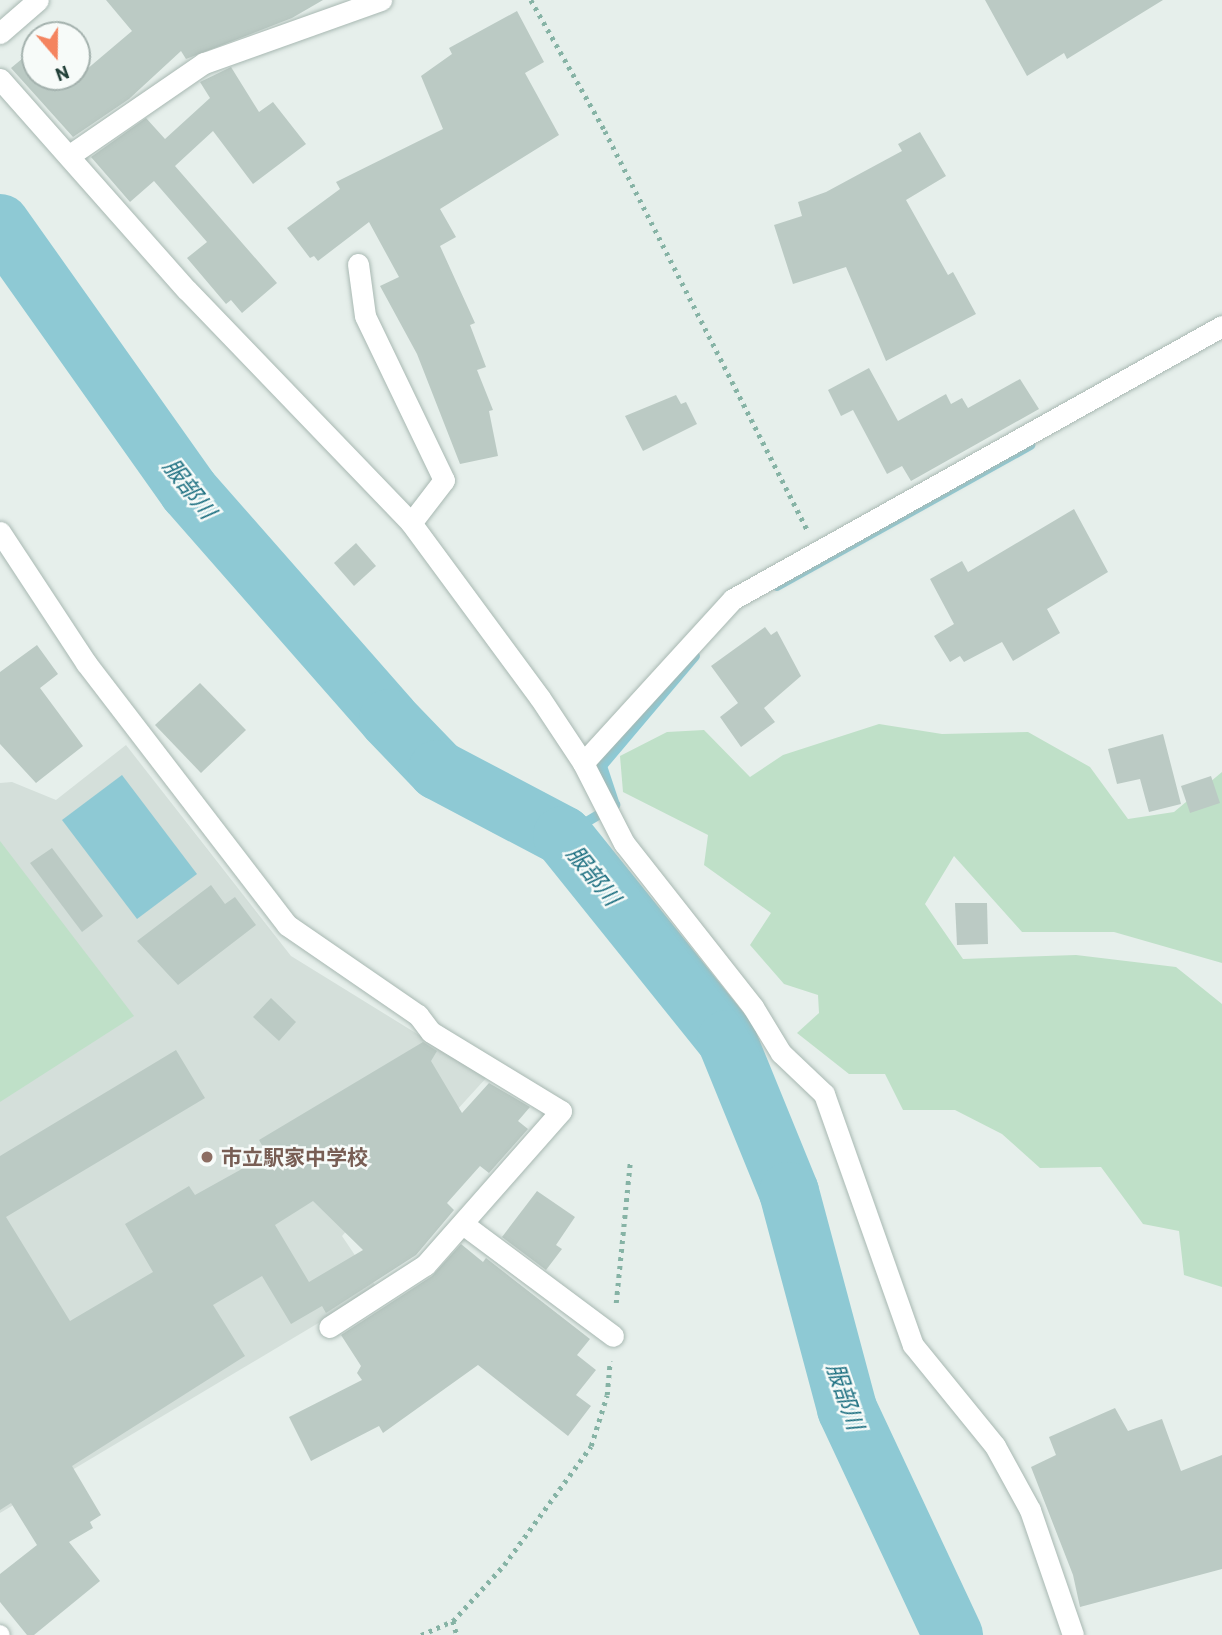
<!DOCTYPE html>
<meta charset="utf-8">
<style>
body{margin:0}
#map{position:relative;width:1222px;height:1635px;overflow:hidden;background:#e6efeb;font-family:Barlow,"Noto Sans JP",sans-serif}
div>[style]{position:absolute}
.built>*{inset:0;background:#d4dfda}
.green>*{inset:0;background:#bfe0c8}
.water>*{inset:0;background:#8ec9d4}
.stream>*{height:10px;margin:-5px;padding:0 5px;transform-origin:5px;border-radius:5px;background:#8ec9d4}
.river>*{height:60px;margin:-30px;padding:0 30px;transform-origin:30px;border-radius:30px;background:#8ec9d4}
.building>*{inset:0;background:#bbcac4}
.path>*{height:4.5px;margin-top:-2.25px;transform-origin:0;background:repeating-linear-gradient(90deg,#86b3a5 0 3.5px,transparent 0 8.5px)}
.roads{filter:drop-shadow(0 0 2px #a8b8b2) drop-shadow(0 0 2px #a8b8b2)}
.service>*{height:18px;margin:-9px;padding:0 9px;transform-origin:9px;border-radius:9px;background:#fff}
.minor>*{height:21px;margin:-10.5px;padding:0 10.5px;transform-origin:10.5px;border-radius:10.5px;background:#fff}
.tertiary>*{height:21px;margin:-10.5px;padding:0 10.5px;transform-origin:10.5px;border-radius:10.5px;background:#fff}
.dots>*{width:19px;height:19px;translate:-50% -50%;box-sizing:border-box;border:4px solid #f7fbf9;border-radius:50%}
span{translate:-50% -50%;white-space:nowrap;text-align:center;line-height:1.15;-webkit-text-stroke:5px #f7fbf9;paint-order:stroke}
.education-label{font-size:21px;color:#785e54;font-weight:700}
.left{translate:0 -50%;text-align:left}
.water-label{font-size:23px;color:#1c6f80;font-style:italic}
.north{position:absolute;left:21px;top:21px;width:70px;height:70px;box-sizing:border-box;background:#f7fbf9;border:2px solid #a3b1ad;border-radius:50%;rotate:160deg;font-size:19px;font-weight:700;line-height:28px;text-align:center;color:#24423a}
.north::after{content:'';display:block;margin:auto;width:24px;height:32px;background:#f4845f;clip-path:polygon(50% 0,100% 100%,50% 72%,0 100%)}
</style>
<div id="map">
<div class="built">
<i style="clip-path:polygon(126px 745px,291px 956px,487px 1077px,342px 1236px,377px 1288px,0 1513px,0 783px,12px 782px,56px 800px)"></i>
</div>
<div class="green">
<i style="clip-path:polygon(879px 724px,942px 734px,1028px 732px,1090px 767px,1128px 819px,1174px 812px,1222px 772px,1222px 963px,1114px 932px,1022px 932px,954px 856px,925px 904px,963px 959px,1076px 955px,1176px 967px,1222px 1004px,1222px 1287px,1184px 1275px,1179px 1231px,1143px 1224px,1101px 1167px,1040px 1168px,1002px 1134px,955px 1110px,903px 1110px,885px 1074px,849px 1074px,797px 1033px,819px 1013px,818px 995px,784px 984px,750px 945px,771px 913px,704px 865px,708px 835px,623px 792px,620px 756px,667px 732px,704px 730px,750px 777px,783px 755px)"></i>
<i style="clip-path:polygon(0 841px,134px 1016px,0 1102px)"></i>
</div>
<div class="water">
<i style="clip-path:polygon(122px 775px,197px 874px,137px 919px,62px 820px)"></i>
</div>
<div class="stream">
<i style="left:777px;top:586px;width:290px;rotate:-29.1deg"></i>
<i style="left:563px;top:836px;width:61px;rotate:-30.8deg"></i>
<i style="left:615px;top:805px;width:41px;rotate:-108.4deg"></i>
<i style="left:602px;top:766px;width:144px;rotate:-49.8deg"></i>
</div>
<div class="river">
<i style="left:0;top:224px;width:327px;rotate:54.7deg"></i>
<i style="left:189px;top:491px;width:303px;rotate:48.7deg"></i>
<i style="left:389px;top:719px;width:71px;rotate:46.1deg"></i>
<i style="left:438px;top:770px;width:141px;rotate:27.8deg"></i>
<i style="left:563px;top:836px;width:262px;rotate:51.2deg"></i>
<i style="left:727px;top:1040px;width:164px;rotate:67.8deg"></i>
<i style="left:789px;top:1192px;width:225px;rotate:75deg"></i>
<i style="left:847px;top:1409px;width:250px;rotate:64.9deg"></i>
</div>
<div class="building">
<i style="clip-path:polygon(106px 0,323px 0,292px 18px,186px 59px,181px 51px,129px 99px,73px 137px,11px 68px,35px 48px,35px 77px,77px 77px,77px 72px,80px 75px,132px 31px)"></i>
<i style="clip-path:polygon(985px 0,1163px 0,1067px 59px,1064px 53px,1027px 76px)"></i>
<i style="clip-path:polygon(517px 11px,544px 62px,525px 73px,559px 135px,440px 209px,456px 237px,440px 246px,475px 323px,470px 325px,486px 367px,477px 370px,493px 410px,489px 411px,498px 456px,460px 464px,417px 354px,380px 286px,399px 277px,369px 222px,318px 261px,314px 256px,310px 258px,287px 228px,340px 189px,336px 182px,443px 129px,421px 76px,452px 54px,449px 48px)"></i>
<i style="clip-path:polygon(231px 67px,259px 112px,273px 102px,306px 144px,253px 184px,213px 131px,175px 166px,277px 283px,242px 313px,231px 300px,226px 304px,187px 258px,207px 242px,154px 181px,130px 202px,91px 157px,146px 118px,165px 139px,210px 98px,200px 82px)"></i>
<i style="clip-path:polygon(920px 132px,946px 176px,906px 200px,948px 275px,953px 272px,976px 314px,886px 361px,846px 267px,793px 284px,774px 225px,802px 216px,798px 202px,826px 192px,902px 151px,898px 144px)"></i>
<i style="clip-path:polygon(869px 368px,898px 421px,946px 394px,951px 404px,962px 398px,968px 408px,1020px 379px,1039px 409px,911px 481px,902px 466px,887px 474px,853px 410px,841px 416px,828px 390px)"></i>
<i style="clip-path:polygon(676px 395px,681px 404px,686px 402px,697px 424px,643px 451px,625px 416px)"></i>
<i style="clip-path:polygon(1074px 509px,1108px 572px,1047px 609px,1060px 633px,1013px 661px,1002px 642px,964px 662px,960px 656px,950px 662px,934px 636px,954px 624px,930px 579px,962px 561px,968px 572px)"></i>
<i style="clip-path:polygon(356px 543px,376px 566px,354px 586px,334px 563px)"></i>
<i style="clip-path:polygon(765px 627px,771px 635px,777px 631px,801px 676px,764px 708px,775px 722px,741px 747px,720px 717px,738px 703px,711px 666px)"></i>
<i style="clip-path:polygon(37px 645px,58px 674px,40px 688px,83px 746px,36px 783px,0 744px,0 672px)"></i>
<i style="clip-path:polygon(200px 683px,246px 730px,201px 773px,155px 725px)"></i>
<i style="clip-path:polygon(1163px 734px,1181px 804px,1149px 812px,1140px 779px,1117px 784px,1108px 749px)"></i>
<i style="clip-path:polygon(1211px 776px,1220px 803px,1190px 813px,1181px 786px)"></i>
<i style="clip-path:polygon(52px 848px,103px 916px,82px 932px,30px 863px)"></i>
<i style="clip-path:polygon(211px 885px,225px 904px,235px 897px,256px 925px,178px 985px,137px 941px)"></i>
<i style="clip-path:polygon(955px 903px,987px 903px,988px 944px,957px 945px)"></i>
<i style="clip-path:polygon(271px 998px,296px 1022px,279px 1041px,253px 1017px)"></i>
<i style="clip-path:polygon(evenodd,423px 1042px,437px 1051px,431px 1061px,462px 1113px,489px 1083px,530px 1107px,518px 1121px,528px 1129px,489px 1173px,480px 1166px,447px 1203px,454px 1210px,416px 1255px,326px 1313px,322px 1306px,291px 1324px,262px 1276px,213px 1305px,245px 1356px,72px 1466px,101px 1515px,90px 1522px,93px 1528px,69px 1542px,100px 1581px,34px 1635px,27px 1635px,0 1602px,0 1574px,37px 1545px,11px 1503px,0 1510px,0 1156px,176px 1050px,205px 1098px,6px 1217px,70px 1321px,153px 1272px,125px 1224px,189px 1186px,195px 1195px,240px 1170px,266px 1152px,259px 1140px,423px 1042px,313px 1201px,363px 1250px,309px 1282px,275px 1225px,313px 1201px)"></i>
<i style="clip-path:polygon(537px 1191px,575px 1217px,556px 1245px,562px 1249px,546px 1270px,502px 1237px)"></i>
<i style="clip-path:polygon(461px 1244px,483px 1262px,486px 1258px,590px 1339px,577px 1355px,596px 1370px,576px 1395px,591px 1406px,568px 1436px,478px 1365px,383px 1433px,379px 1426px,311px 1461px,289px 1417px,362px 1380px,357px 1373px,361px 1366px,341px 1335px,432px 1276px)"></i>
<i style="clip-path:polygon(1115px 1408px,1128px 1431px,1162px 1419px,1181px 1471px,1222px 1455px,1222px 1569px,1080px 1607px,1073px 1575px,1031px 1467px,1056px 1455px,1049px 1437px)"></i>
</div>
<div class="path">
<i style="left:531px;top:0;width:150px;rotate:60.5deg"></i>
<i style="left:605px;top:131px;width:447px;rotate:63.1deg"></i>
<i style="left:616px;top:1303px;width:142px;rotate:-84.3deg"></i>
<i style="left:453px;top:1621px;width:15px;rotate:74deg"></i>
<i style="left:421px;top:1635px;width:35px;rotate:-24deg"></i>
<i style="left:453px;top:1621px;width:76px;rotate:-47.7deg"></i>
<i style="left:504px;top:1565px;width:147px;rotate:-53.8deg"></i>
<i style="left:591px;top:1446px;width:53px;rotate:-72.6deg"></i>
<i style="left:607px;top:1395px;width:34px;rotate:-85deg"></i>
</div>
<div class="roads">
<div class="service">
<i style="left:0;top:1634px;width:1px;rotate:45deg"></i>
</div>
<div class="minor">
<i style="left:0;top:79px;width:282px;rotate:48.5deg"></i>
<i style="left:187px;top:290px;width:323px;rotate:46.1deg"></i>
<i style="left:411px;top:523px;width:217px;rotate:53.6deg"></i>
<i style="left:540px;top:698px;width:78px;rotate:56.5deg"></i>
<i style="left:583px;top:763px;width:90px;rotate:62.9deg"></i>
<i style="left:624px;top:843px;width:209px;rotate:51.8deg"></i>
<i style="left:753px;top:1007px;width:54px;rotate:58.7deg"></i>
<i style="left:781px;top:1053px;width:59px;rotate:43.6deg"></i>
<i style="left:824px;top:1094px;width:266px;rotate:70.5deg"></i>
<i style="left:913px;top:1345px;width:130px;rotate:50.9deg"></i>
<i style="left:995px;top:1446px;width:73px;rotate:61.3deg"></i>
<i style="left:1030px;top:1510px;width:132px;rotate:71deg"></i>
<i style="left:70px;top:155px;width:163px;rotate:-34.5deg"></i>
<i style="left:204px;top:63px;width:188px;rotate:-19.6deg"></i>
<i style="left:358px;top:264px;width:52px;rotate:82.3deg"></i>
<i style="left:365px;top:316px;width:182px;rotate:64.3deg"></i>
<i style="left:444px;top:480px;width:54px;rotate:127.5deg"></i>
<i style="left:0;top:532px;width:157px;rotate:56.7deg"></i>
<i style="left:86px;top:663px;width:330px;rotate:52.5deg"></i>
<i style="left:287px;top:925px;width:159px;rotate:34.5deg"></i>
<i style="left:418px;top:1015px;width:21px;rotate:53deg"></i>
<i style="left:431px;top:1032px;width:152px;rotate:31.3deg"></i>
<i style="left:561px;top:1111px;width:205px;rotate:131.4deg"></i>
<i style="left:425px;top:1265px;width:114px;rotate:147.1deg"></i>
<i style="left:583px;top:763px;width:222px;rotate:-47.6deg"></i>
<i style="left:733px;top:599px;width:560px;rotate:-29.17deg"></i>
<i style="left:463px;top:1224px;width:187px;rotate:36.7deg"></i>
</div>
<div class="tertiary">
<i style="left:0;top:33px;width:50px;rotate:-41deg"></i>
</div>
</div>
<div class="dots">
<i style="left:207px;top:1157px;background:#8d6e63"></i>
</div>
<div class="education-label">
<span class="left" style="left:221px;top:1157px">市立駅家中学校</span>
</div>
<div class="water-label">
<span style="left:190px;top:488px;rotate:52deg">服部川</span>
<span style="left:594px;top:875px;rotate:51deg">服部川</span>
<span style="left:846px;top:1396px;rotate:71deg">服部川</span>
</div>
<div class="north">N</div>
</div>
